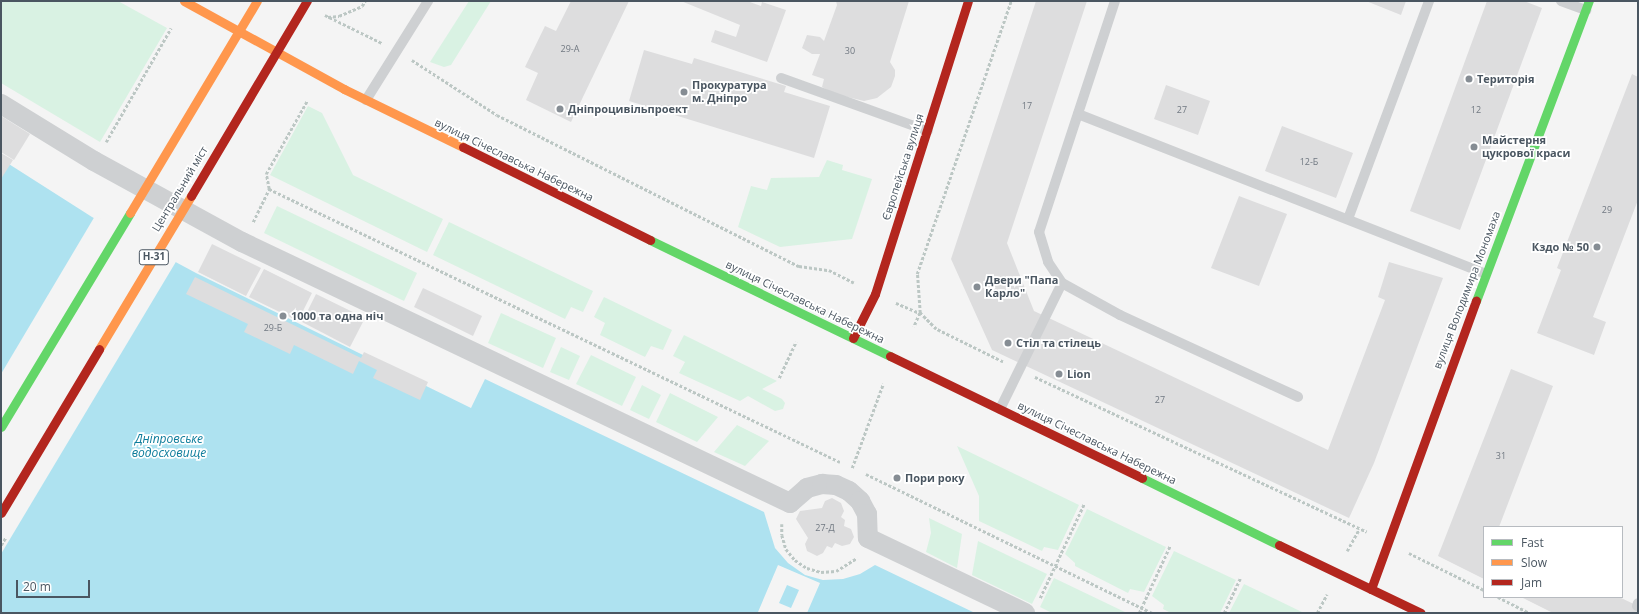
<!DOCTYPE html>
<meta charset="utf-8">
<style>
body{margin:0}
#map{position:relative;width:1639px;height:614px;overflow:hidden;background:#f4f4f4;font-family:"Open Sans",sans-serif}
div>[style]{position:absolute}
.green>*{inset:0;background:#d9f2e3}
.water>*{inset:0;background:#aee2f0}
.pier>*{inset:0;background:#f4f4f4}
.building>*{inset:0;background:#ddddde}
.path>*{height:2.5px;margin-top:-1.25px;transform-origin:0;background:repeating-linear-gradient(90deg,#bcc7c4 0 3px,transparent 0 5px)}
.lane>*{height:10px;margin:-5px;padding:0 5px;transform-origin:5px;border-radius:5px;background:#ced0d2}
.street>*{height:20px;margin:-10px;padding:0 10px;transform-origin:10px;border-radius:10px;background:#ced0d2}
.fast>*{height:9px;margin:-4.5px;padding:0 4.5px;transform-origin:4.5px;border-radius:4.5px;background:#63d668}
.slow>*{height:9px;margin:-4.5px;padding:0 4.5px;transform-origin:4.5px;border-radius:4.5px;background:#ff974d}
.jam>*{height:9px;margin:-4.5px;padding:0 4.5px;transform-origin:4.5px;border-radius:4.5px;background:#b3261e}
.path-bridge>*{height:2.5px;margin-top:-1.25px;transform-origin:0;background:repeating-linear-gradient(90deg,#bcc7c4 0 3px,transparent 0 5px)}
.fast-bridge>*{height:9px;margin:-4.5px;padding:0 4.5px;transform-origin:4.5px;border-radius:4.5px;background:#63d668}
.slow-bridge>*{height:9px;margin:-4.5px;padding:0 4.5px;transform-origin:4.5px;border-radius:4.5px;background:#ff974d}
.jam-bridge>*{height:9px;margin:-4.5px;padding:0 4.5px;transform-origin:4.5px;border-radius:4.5px;background:#b3261e}
.dots>*{width:11px;height:11px;translate:-50% -50%;box-sizing:border-box;border:2px solid #fff;border-radius:50%}
span{translate:-50% -50%;white-space:nowrap;text-align:center;line-height:1.15;-webkit-text-stroke:3.5px #fff;paint-order:stroke}
.number-label{font-size:9px;color:#707881}
.number-label span{-webkit-text-stroke-width:0}
.shield-label span{padding:1px 3px;background:#fff;border:1px solid;border-radius:3px;-webkit-text-stroke-width:0}
.shield-label{font-size:10px;color:#4a5661;font-weight:700}
.poi-label{font-size:11px;color:#4a5661;font-weight:700}
.left{translate:0 -50%;text-align:left}
.right{translate:-100% -50%;text-align:right}
.street-label{font-size:11px;color:#4a5661}
.water-label{font-size:12px;color:#0c7c9b;font-style:italic}
.frame{position:absolute;inset:0;border:2px solid #4a5661;pointer-events:none}
.legend{position:absolute;left:1483px;top:526px;width:140px;height:72px;box-sizing:border-box;background:#fff;border:1px solid #b7bbc0;margin:0;padding:5px 7px;list-style:none;font-size:12px;color:#4a5661}
.legend li{display:flex;align-items:center;gap:8px;height:20px}
.legend b{width:20px;border:1px solid #b7bbc0}
.scale{position:absolute;left:16px;top:580px;width:74px;height:18px;box-sizing:border-box;border:2px solid #4a5661;border-top:0;padding-left:5px;font-size:12px;line-height:14px;white-space:nowrap;color:#4a5661;-webkit-text-stroke:3px #fff;paint-order:stroke}
</style>
<div id="map">
<div class="green">
<i style="clip-path:polygon(1px 1px,118px 1px,167px 28px,100px 142px,1px 83px)"></i>
<i style="clip-path:polygon(469px 1px,491px 1px,451px 65px,444px 67px,430px 62px)"></i>
<i style="clip-path:polygon(308px 106px,322px 113px,353px 175px,443px 219px,427px 252px,270px 175px)"></i>
<i style="clip-path:polygon(827px 160px,843px 165px,842px 170px,872px 179px,852px 239px,780px 247px,738px 227px,751px 186px,767px 190px,771px 178px,819px 177px)"></i>
<i style="clip-path:polygon(277px 206px,417px 273px,404px 301px,264px 233px)"></i>
<i style="clip-path:polygon(449px 222px,593px 291px,583px 312px,571px 307px,565px 319px,433px 255px)"></i>
<i style="clip-path:polygon(604px 297px,672px 330px,663px 350px,651px 346px,645px 357px,600px 335px,605px 323px,594px 317px)"></i>
<i style="clip-path:polygon(501px 313px,556px 338px,543px 368px,488px 343px)"></i>
<i style="clip-path:polygon(684px 335px,777px 381px,762px 389px,782px 399px,785px 403px,783px 409px,775px 411px,748px 396px,740px 401px,679px 373px,685px 362px,673px 356px)"></i>
<i style="clip-path:polygon(561px 347px,580px 356px,569px 380px,550px 372px)"></i>
<i style="clip-path:polygon(591px 355px,636px 377px,622px 406px,576px 384px)"></i>
<i style="clip-path:polygon(642px 385px,661px 395px,649px 419px,630px 410px)"></i>
<i style="clip-path:polygon(670px 393px,718px 417px,697px 442px,656px 422px)"></i>
<i style="clip-path:polygon(737px 425px,769px 441px,745px 466px,714px 452px)"></i>
<i style="clip-path:polygon(957px 446px,1079px 505px,1058px 550px,1044px 547px,1042px 551px,979px 521px,979px 496px)"></i>
<i style="clip-path:polygon(1087px 509px,1166px 547px,1144px 592px,1130px 589px,1128px 593px,1075px 566px,1075px 563px,1065px 554px)"></i>
<i style="clip-path:polygon(929px 518px,962px 534px,957px 568px,926px 552px,931px 533px)"></i>
<i style="clip-path:polygon(978px 541px,1047px 574px,1032px 604px,972px 575px)"></i>
<i style="clip-path:polygon(1174px 551px,1236px 580px,1220px 613px,1171px 613px,1163px 609px,1164px 605px,1152px 596px)"></i>
<i style="clip-path:polygon(1054px 578px,1127px 613px,1052px 613px,1040px 607px)"></i>
<i style="clip-path:polygon(1244px 584px,1304px 613px,1229px 613px)"></i>
</div>
<div class="water">
<i style="clip-path:polygon(1px 159px,92px 217px,196px 273px,471px 408px,485px 379px,764px 512px,775px 548px,788px 563px,805px 575px,823px 580px,843px 579px,860px 574px,875px 565px,975px 613px,1px 613px)"></i>
</div>
<div class="pier">
<i style="clip-path:polygon(95px 216px,177px 260px,1px 554px,1px 374px)"></i>
<i style="clip-path:polygon(evenodd,778px 565px,820px 583px,807px 613px,758px 612px,778px 565px,787px 585px,799px 590px,791px 608px,779px 603px,787px 585px)"></i>
</div>
<div class="building">
<i style="clip-path:polygon(571px 1px,629px 1px,571px 122px,526px 100px,538px 73px,525px 67px,545px 26px,556px 31px)"></i>
<i style="clip-path:polygon(681px 1px,747px 1px,761px 6px,762px 2px,786px 10px,767px 62px,711px 42px,715px 30px,736px 37px,740px 25px)"></i>
<i style="clip-path:polygon(836px 1px,909px 1px,890px 62px,895px 70px,895px 76px,891px 87px,877px 98px,864px 101px,835px 94px,822px 87px,824px 79px,812px 75px,820px 54px,812px 54px,802px 48px,807px 35px,820px 37px,824px 41px,837px 5px)"></i>
<i style="clip-path:polygon(1036px 1px,1087px 1px,1007px 243px,1034px 311px,1328px 450px,1385px 300px,1378px 297px,1389px 262px,1443px 278px,1374px 463px,1349px 518px,992px 350px,951px 259px)"></i>
<i style="clip-path:polygon(1366px 1px,1406px 1px,1401px 15px)"></i>
<i style="clip-path:polygon(1487px 1px,1524px 1px,1542px 8px,1460px 230px,1410px 211px)"></i>
<i style="clip-path:polygon(644px 50px,692px 64px,694px 58px,786px 86px,784px 92px,830px 106px,814px 158px,629px 101px)"></i>
<i style="clip-path:polygon(1632px 74px,1638px 77px,1638px 200px,1593px 317px,1606px 322px,1594px 355px,1537px 333px,1561px 270px,1557px 268px)"></i>
<i style="clip-path:polygon(1166px 85px,1210px 101px,1198px 135px,1154px 119px)"></i>
<i style="clip-path:polygon(1px 116px,30px 134px,14px 160px,1px 152px)"></i>
<i style="clip-path:polygon(1282px 126px,1353px 153px,1336px 198px,1265px 171px)"></i>
<i style="clip-path:polygon(1px 153px,13px 160px,1px 179px)"></i>
<i style="clip-path:polygon(1239px 196px,1287px 214px,1259px 286px,1211px 268px)"></i>
<i style="clip-path:polygon(212px 244px,261px 268px,246px 296px,198px 272px)"></i>
<i style="clip-path:polygon(264px 269px,312px 293px,298px 321px,249px 297px)"></i>
<i style="clip-path:polygon(195px 277px,361px 358px,364px 352px,428px 382px,420px 400px,373px 378px,377px 370px,359px 361px,353px 374px,294px 345px,290px 354px,244px 332px,248px 324px,186px 294px)"></i>
<i style="clip-path:polygon(423px 288px,482px 316px,473px 336px,414px 307px)"></i>
<i style="clip-path:polygon(316px 294px,365px 318px,350px 347px,302px 322px)"></i>
<i style="clip-path:polygon(1511px 369px,1553px 386px,1499px 527px,1484px 527px,1484px 579px,1438px 556px)"></i>
<i style="clip-path:polygon(832px 498px,841px 503px,844px 511px,841px 517px,845px 520px,844px 526px,851px 529px,854px 537px,850px 544px,842px 546px,835px 543px,832px 548px,827px 546px,823px 553px,817px 556px,807px 551px,805px 544px,808px 538px,796px 519px,800px 511px,822px 508px,825px 501px)"></i>
<i style="clip-path:polygon(1521px 597px,1619px 597px,1638px 606px,1638px 613px,1553px 613px)"></i>
</div>
<div class="path">
<i style="left:325px;top:15px;width:64px;rotate:26.2deg"></i>
<i style="left:328px;top:17px;width:11px;rotate:-5deg"></i>
<i style="left:339px;top:16px;width:25px;rotate:-23deg"></i>
<i style="left:362px;top:6px;width:6px;rotate:-59deg"></i>
<i style="left:412px;top:60px;width:101px;rotate:32.9deg"></i>
<i style="left:497px;top:115px;width:338px;rotate:26.6deg"></i>
<i style="left:799px;top:266px;width:30px;rotate:8deg"></i>
<i style="left:829px;top:270px;width:28px;rotate:27deg"></i>
<i style="left:106px;top:142px;width:131px;rotate:-60.3deg"></i>
<i style="left:269px;top:189px;width:15px;rotate:-101deg"></i>
<i style="left:266px;top:174px;width:84px;rotate:-60.7deg"></i>
<i style="left:253px;top:222px;width:37px;rotate:-64deg"></i>
<i style="left:269px;top:189px;width:633px;rotate:25.55deg"></i>
<i style="left:896px;top:303px;width:26px;rotate:23deg"></i>
<i style="left:920px;top:313px;width:15px;rotate:113deg"></i>
<i style="left:1003px;top:362px;width:75px;rotate:-153.8deg"></i>
<i style="left:936px;top:329px;width:23px;rotate:-135deg"></i>
<i style="left:920px;top:313px;width:39px;rotate:-94deg"></i>
<i style="left:917px;top:274px;width:289px;rotate:-71deg"></i>
<i style="left:1035px;top:377px;width:366px;rotate:25deg"></i>
<i style="left:779px;top:378px;width:40px;rotate:-65deg"></i>
<i style="left:852px;top:468px;width:90px;rotate:-69.7deg"></i>
<i style="left:866px;top:474px;width:318px;rotate:25.9deg"></i>
<i style="left:782px;top:524px;width:11px;rotate:90deg"></i>
<i style="left:782px;top:535px;width:15px;rotate:74deg"></i>
<i style="left:786px;top:549px;width:14px;rotate:51deg"></i>
<i style="left:795px;top:560px;width:14px;rotate:34deg"></i>
<i style="left:807px;top:568px;width:15px;rotate:16deg"></i>
<i style="left:821px;top:572px;width:15px;rotate:-4deg"></i>
<i style="left:836px;top:571px;width:25px;rotate:-32deg"></i>
<i style="left:1347px;top:551px;width:25px;rotate:-61deg"></i>
<i style="left:1409px;top:553px;width:84px;rotate:26.3deg"></i>
<i style="left:1498px;top:597px;width:36px;rotate:27deg"></i>
<i style="left:1040px;top:598px;width:104px;rotate:-64.9deg"></i>
<i style="left:1139px;top:613px;width:74px;rotate:-65.2deg"></i>
<i style="left:1224px;top:613px;width:38px;rotate:-65deg"></i>
<i style="left:1317px;top:613px;width:21px;rotate:-62deg"></i>
</div>
<div class="lane">
<i style="left:1115px;top:1px;width:243px;rotate:108.2deg"></i>
<i style="left:1039px;top:232px;width:31px;rotate:73deg"></i>
<i style="left:1048px;top:262px;width:25px;rotate:56deg"></i>
<i style="left:1062px;top:283px;width:66px;rotate:28.9deg"></i>
<i style="left:1120px;top:315px;width:196px;rotate:24.7deg"></i>
<i style="left:1561px;top:1px;width:27px;rotate:20deg"></i>
<i style="left:781px;top:78px;width:156px;rotate:19.8deg"></i>
<i style="left:366px;top:100px;width:117px;rotate:-57.9deg"></i>
<i style="left:1078px;top:114px;width:438px;rotate:21.4deg"></i>
<i style="left:1348px;top:219px;width:233px;rotate:-69.6deg"></i>
<i style="left:1000px;top:409px;width:140px;rotate:-63.8deg"></i>
<i style="left:1637px;top:606px;width:3px;rotate:-72deg"></i>
</div>
<div class="street">
<i style="left:1px;top:104px;width:109px;rotate:31.5deg"></i>
<i style="left:94px;top:161px;width:169px;rotate:28.7deg"></i>
<i style="left:242px;top:242px;width:607px;rotate:25.47deg"></i>
<i style="left:790px;top:503px;width:23px;rotate:-41deg"></i>
<i style="left:807px;top:488px;width:16px;rotate:-15deg"></i>
<i style="left:822px;top:484px;width:14px;rotate:4deg"></i>
<i style="left:836px;top:485px;width:14px;rotate:25deg"></i>
<i style="left:849px;top:491px;width:15px;rotate:42deg"></i>
<i style="left:860px;top:501px;width:15px;rotate:62deg"></i>
<i style="left:867px;top:514px;width:24px;rotate:88deg"></i>
<i style="left:868px;top:538px;width:174px;rotate:25.5deg"></i>
</div>
<div class="fast">
<i style="left:650px;top:240px;width:267px;rotate:25.8deg"></i>
<i style="left:1476px;top:301px;width:321px;rotate:-69.4deg"></i>
<i style="left:1142px;top:478px;width:153px;rotate:26.1deg"></i>
</div>
<div class="slow">
<i style="left:184px;top:1px;width:183px;rotate:28.8deg"></i>
<i style="left:344px;top:89px;width:132px;rotate:26deg"></i>
</div>
<div class="jam">
<i style="left:463px;top:147px;width:209px;rotate:26.4deg"></i>
<i style="left:853px;top:338px;width:49px;rotate:-63.4deg"></i>
<i style="left:875px;top:294px;width:307px;rotate:-72.4deg"></i>
<i style="left:890px;top:356px;width:280px;rotate:25.8deg"></i>
<i style="left:1279px;top:545px;width:157px;rotate:25.6deg"></i>
<i style="left:1371px;top:589px;width:307px;rotate:-70deg"></i>
</div>
<div class="path-bridge">
<i style="left:1px;top:545px;width:9px;rotate:-58deg"></i>
</div>
<div class="fast-bridge">
<i style="left:1px;top:427px;width:250px;rotate:-58.9deg"></i>
</div>
<div class="slow-bridge">
<i style="left:130px;top:213px;width:247px;rotate:-59.1deg"></i>
<i style="left:99px;top:349px;width:179px;rotate:-59deg"></i>
</div>
<div class="jam-bridge">
<i style="left:191px;top:196px;width:227px;rotate:-59.3deg"></i>
<i style="left:1px;top:513px;width:191px;rotate:-59.1deg"></i>
</div>
<div class="dots">
<i style="left:1469px;top:79px;background:#868d94"></i>
<i style="left:684px;top:92px;background:#868d94"></i>
<i style="left:560px;top:109px;background:#868d94"></i>
<i style="left:1474px;top:147px;background:#868d94"></i>
<i style="left:1597px;top:247px;background:#868d94"></i>
<i style="left:977px;top:287px;background:#868d94"></i>
<i style="left:283px;top:316px;background:#868d94"></i>
<i style="left:1008px;top:343px;background:#868d94"></i>
<i style="left:1059px;top:374px;background:#868d94"></i>
<i style="left:897px;top:478px;background:#868d94"></i>
</div>
<div class="number-label">
<span style="left:570px;top:49px">29-А</span>
<span style="left:850px;top:51px">30</span>
<span style="left:1027px;top:106px">17</span>
<span style="left:1182px;top:110px">27</span>
<span style="left:1476px;top:110px">12</span>
<span style="left:1309px;top:162px">12-Б</span>
<span style="left:1607px;top:210px">29</span>
<span style="left:273px;top:328px">29-Б</span>
<span style="left:1160px;top:400px">27</span>
<span style="left:1501px;top:456px">31</span>
<span style="left:825px;top:528px">27-Д</span>
</div>
<div class="shield-label">
<span style="left:154px;top:257px">Н-31</span>
</div>
<div class="poi-label">
<span class="left" style="left:1477px;top:79px">Територія</span>
<span class="left" style="left:692px;top:92px">Прокуратура<br>м. Дніпро</span>
<span class="left" style="left:568px;top:109px">Дніпроцивільпроект</span>
<span class="left" style="left:1482px;top:147px">Майстерня<br>цукрової краси</span>
<span class="right" style="left:1589px;top:247px">Кздо № 50</span>
<span class="left" style="left:985px;top:287px">Двери "Папа<br>Карло"</span>
<span class="left" style="left:291px;top:316px">1000 та одна ніч</span>
<span class="left" style="left:1016px;top:343px">Стіл та стілець</span>
<span class="left" style="left:1067px;top:374px">Lion</span>
<span class="left" style="left:905px;top:478px">Пори року</span>
</div>
<div class="street-label">
<span style="left:514px;top:160px;rotate:26deg">вулиця Січеславська Набережна</span>
<span style="left:903px;top:167px;rotate:-72deg">Європейська вулиця</span>
<span style="left:180px;top:189px;rotate:-59deg">Центральний міст</span>
<span style="left:1467px;top:290px;rotate:-69deg">вулиця Володимира Мономаха</span>
<span style="left:805px;top:302px;rotate:26deg">вулиця Січеславська Набережна</span>
<span style="left:1097px;top:443px;rotate:26deg">вулиця Січеславська Набережна</span>
</div>
<div class="water-label">
<span style="left:169px;top:446px">Дніпровське<br>водосховище</span>
</div>
<div class="frame"></div>
<ul class="legend">
<li><b style="height:5px;background:#63d668"></b>Fast</li>
<li><b style="height:5px;background:#ff974d"></b>Slow</li>
<li><b style="height:5px;background:#b3261e"></b>Jam</li>
</ul>
<div class="scale">20 m</div>
</div>
